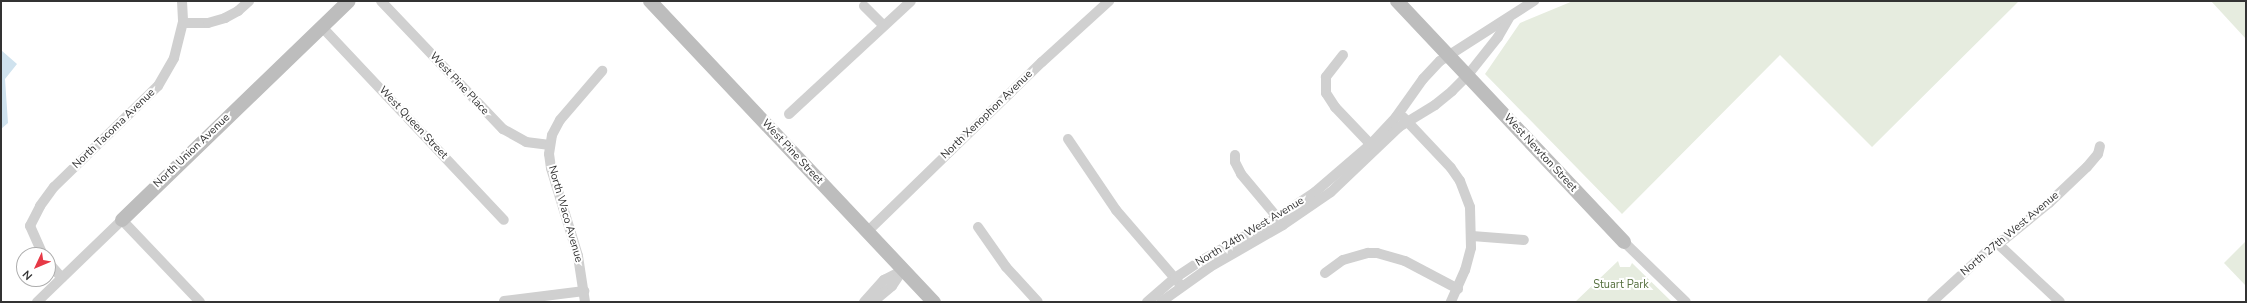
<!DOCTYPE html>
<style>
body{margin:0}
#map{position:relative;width:2247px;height:303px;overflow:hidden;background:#fff;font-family:"Nunito Sans",sans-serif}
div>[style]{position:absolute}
.green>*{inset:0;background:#e6ecdf}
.water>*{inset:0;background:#cfe2ee}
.street>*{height:10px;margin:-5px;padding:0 5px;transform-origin:5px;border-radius:5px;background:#d0d0d0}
.secondary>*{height:14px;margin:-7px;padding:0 7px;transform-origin:7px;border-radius:7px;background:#bdbdbd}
span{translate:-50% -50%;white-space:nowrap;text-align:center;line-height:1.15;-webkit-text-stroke:4px #fff;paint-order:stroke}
.street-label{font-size:11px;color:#333}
.park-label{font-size:11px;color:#56703f}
.frame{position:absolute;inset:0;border:2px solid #333;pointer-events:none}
.north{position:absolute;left:16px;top:247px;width:40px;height:40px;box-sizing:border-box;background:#fff;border:1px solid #adadad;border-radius:50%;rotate:226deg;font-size:11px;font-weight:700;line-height:16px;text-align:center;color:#333}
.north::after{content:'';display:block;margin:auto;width:14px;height:18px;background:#e63946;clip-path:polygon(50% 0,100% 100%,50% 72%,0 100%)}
</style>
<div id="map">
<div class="green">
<i style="clip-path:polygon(1573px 1px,2019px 1px,1872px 147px,1780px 55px,1622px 214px,1485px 74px,1520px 23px)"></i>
<i style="clip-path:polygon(2211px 1px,2246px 1px,2246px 39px)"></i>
<i style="clip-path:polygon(2246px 241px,2246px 286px,2224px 263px)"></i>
<i style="clip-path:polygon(1618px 261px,1620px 267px,1630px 267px,1632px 263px,1672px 302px,1575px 302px)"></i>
</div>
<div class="water">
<i style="clip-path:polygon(1px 50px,17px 64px,5px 79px,8px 123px,1px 129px)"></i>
</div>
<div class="street">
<i style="left:182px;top:1px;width:22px;rotate:87deg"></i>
<i style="left:381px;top:1px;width:177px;rotate:46.4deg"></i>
<i style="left:503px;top:129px;width:26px;rotate:29deg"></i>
<i style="left:526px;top:142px;width:24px;rotate:7deg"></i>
<i style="left:864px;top:6px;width:28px;rotate:45deg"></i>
<i style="left:322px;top:27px;width:265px;rotate:46.7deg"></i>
<i style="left:1343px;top:55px;width:28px;rotate:128deg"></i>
<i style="left:1326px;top:77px;width:16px;rotate:90deg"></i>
<i style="left:1326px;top:93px;width:17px;rotate:57deg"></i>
<i style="left:1335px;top:107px;width:57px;rotate:46.4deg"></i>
<i style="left:789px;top:114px;width:166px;rotate:-42.8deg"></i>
<i style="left:1403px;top:117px;width:70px;rotate:46.7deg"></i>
<i style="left:1451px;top:168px;width:16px;rotate:55deg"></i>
<i style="left:1460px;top:181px;width:28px;rotate:69deg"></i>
<i style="left:1470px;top:207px;width:41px;rotate:88.6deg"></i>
<i style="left:1471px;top:248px;width:23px;rotate:105deg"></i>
<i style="left:1465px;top:270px;width:35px;rotate:114deg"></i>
<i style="left:1068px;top:139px;width:86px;rotate:55.9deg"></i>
<i style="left:1116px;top:210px;width:96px;rotate:49.2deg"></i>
<i style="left:1235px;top:155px;width:7px;rotate:90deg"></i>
<i style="left:1235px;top:162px;width:13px;rotate:63deg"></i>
<i style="left:1241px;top:174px;width:64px;rotate:50.1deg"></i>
<i style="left:978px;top:227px;width:49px;rotate:55deg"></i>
<i style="left:1006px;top:267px;width:47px;rotate:47.6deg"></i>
<i style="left:867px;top:232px;width:244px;rotate:-44.2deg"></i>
<i style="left:1042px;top:62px;width:91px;rotate:-42.3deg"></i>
<i style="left:1472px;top:236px;width:52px;rotate:4.4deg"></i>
<i style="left:1624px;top:242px;width:86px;rotate:44.1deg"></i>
<i style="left:1997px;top:243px;width:86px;rotate:43.1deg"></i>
<i style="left:43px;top:255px;width:32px;rotate:-114deg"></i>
<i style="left:30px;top:226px;width:22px;rotate:-63deg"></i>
<i style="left:40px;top:206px;width:24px;rotate:-54deg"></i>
<i style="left:54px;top:187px;width:145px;rotate:-44.2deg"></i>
<i style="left:158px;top:86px;width:32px;rotate:-60deg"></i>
<i style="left:174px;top:58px;width:36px;rotate:-76deg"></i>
<i style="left:183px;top:23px;width:25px"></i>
<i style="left:208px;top:23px;width:18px;rotate:-16deg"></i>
<i style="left:225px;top:18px;width:15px;rotate:-28deg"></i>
<i style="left:238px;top:11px;width:15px;rotate:-42deg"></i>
<i style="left:48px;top:262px;width:21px;rotate:49deg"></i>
<i style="left:1325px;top:273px;width:22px;rotate:-36deg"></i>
<i style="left:1343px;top:260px;width:26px;rotate:-16deg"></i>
<i style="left:1368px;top:253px;width:9px"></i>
<i style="left:1377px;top:253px;width:29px;rotate:16deg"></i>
<i style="left:1405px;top:261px;width:60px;rotate:27.8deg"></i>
<i style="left:504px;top:301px;width:81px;rotate:-7.1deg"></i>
<i style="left:37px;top:302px;width:118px;rotate:-44deg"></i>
<i style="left:122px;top:220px;width:113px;rotate:46.4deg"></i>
<i style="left:585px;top:302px;width:47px;rotate:-98.7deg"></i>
<i style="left:578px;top:256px;width:92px;rotate:-107.1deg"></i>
<i style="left:551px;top:168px;width:14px;rotate:-98deg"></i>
<i style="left:549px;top:154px;width:19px;rotate:-81deg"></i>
<i style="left:552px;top:135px;width:17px;rotate:-62deg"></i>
<i style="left:560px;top:120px;width:65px;rotate:-49.4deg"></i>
<i style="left:864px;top:302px;width:30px;rotate:-48deg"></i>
<i style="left:884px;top:280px;width:22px;rotate:-27deg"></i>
<i style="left:873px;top:302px;width:25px;rotate:-40deg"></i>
<i style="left:892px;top:286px;width:18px;rotate:-56deg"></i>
<i style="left:1147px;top:302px;width:37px;rotate:-41deg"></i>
<i style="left:1175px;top:278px;width:29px;rotate:-34deg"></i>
<i style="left:1199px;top:262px;width:91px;rotate:-29.7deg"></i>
<i style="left:1278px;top:217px;width:45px;rotate:-34deg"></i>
<i style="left:1315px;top:192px;width:74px;rotate:-40.6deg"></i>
<i style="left:1371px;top:144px;width:37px;rotate:-47deg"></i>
<i style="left:1396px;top:117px;width:47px;rotate:-54.6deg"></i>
<i style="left:1423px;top:79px;width:25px;rotate:-47deg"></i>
<i style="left:1440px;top:61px;width:112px;rotate:-32.6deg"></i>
<i style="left:1161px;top:302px;width:60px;rotate:-35.5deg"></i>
<i style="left:1210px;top:267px;width:84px;rotate:-29.9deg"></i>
<i style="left:1283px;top:225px;width:58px;rotate:-34.5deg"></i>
<i style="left:1331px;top:192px;width:94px;rotate:-43.7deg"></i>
<i style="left:1399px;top:127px;width:42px;rotate:-31.4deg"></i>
<i style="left:1435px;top:105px;width:22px;rotate:-39deg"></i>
<i style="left:1452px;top:91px;width:21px;rotate:-45deg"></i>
<i style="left:1467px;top:76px;width:50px;rotate:-51.5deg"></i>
<i style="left:1498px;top:37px;width:22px;rotate:-60deg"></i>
<i style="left:1932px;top:302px;width:86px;rotate:-42.6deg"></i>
<i style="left:1995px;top:244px;width:11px;rotate:-27deg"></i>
<i style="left:2005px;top:239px;width:57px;rotate:-39.3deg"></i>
<i style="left:2049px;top:203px;width:52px;rotate:-43.5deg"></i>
<i style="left:2087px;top:167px;width:17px;rotate:-50deg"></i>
<i style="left:2098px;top:154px;width:8px;rotate:-76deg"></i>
</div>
<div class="secondary">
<i style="left:650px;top:1px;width:414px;rotate:46.7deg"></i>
<i style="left:1397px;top:1px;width:331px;rotate:46.7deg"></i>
<i style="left:122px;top:220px;width:315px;rotate:-44deg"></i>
</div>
<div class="street-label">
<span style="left:459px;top:84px;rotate:47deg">West Pine Place</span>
<span style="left:987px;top:115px;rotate:-44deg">North Xenophon Avenue</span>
<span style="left:413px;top:123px;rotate:47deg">West Queen Street</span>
<span style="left:114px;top:129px;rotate:-44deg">North Tacoma Avenue</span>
<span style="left:192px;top:151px;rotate:-44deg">North Union Avenue</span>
<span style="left:792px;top:152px;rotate:47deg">West Pine Street</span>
<span style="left:1540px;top:153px;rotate:47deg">West Newton Street</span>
<span style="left:565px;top:214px;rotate:74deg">North Waco Avenue</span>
<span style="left:1250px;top:232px;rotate:-31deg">North 24th West Avenue</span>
<span style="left:2010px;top:234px;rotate:-40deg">North 27th West Avenue</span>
</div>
<div class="park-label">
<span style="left:1621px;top:285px">Stuart Park</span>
</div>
<div class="frame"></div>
<div class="north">N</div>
</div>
